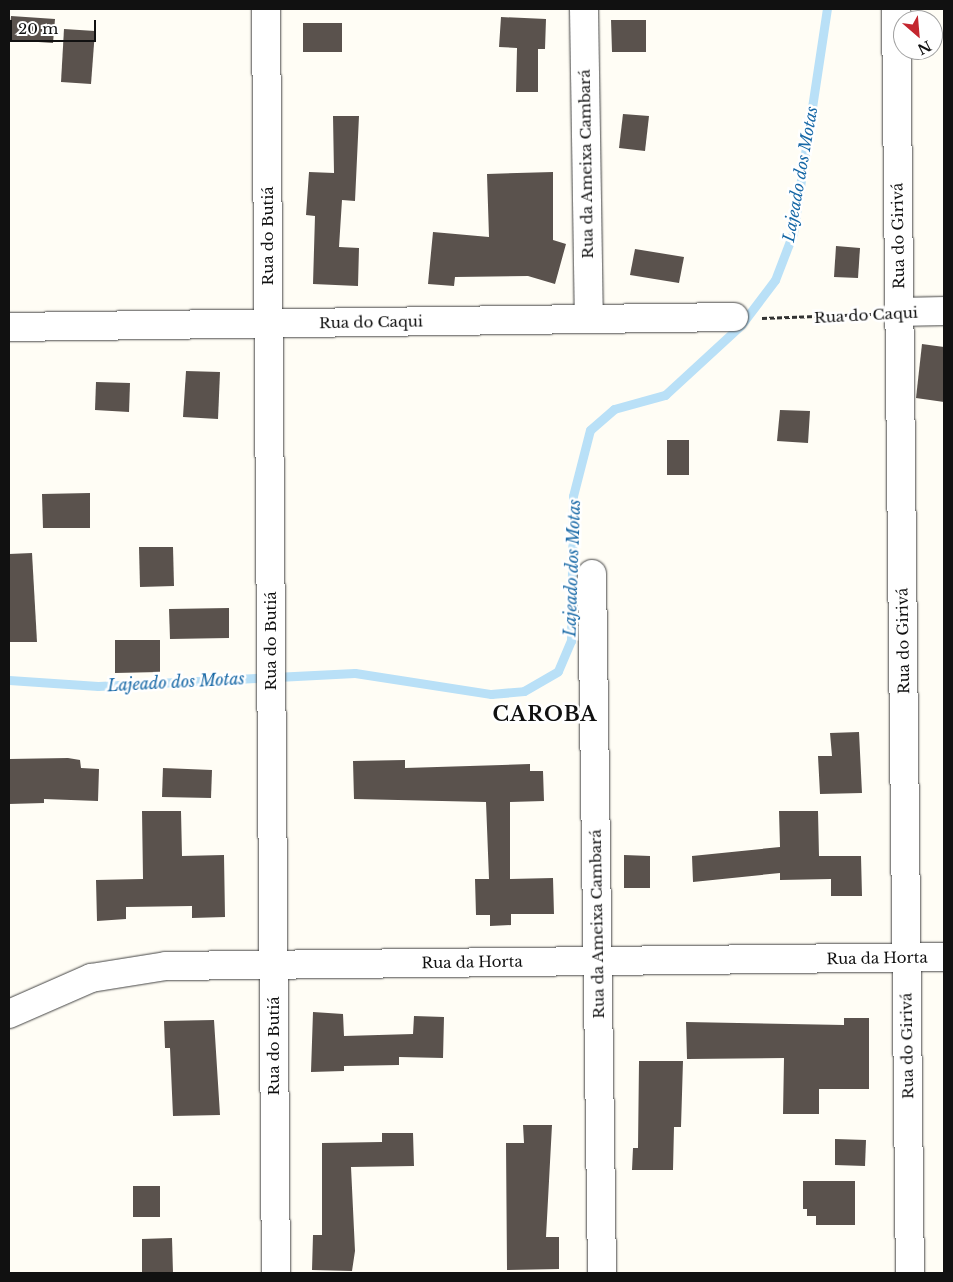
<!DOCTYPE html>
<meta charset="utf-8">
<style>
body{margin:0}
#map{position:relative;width:953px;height:1282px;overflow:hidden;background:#fffdf5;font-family:"Libre Baskerville",serif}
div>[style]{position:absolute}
.stream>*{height:9px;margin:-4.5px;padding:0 4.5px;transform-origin:4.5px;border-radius:4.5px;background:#b9e0f7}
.building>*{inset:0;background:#5a524d}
.path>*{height:3px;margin-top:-1.5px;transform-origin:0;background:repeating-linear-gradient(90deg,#333 0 5px,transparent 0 7.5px)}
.roads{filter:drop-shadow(0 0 1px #444) drop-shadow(0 0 1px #444)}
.minor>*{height:28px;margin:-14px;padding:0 14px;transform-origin:14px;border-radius:14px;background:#fff}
span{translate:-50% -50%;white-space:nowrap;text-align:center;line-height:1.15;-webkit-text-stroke:5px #fff;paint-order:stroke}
.street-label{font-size:15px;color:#111}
.water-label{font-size:16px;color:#1768a6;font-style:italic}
.district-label{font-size:20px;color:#111;font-weight:700;letter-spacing:1px}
.frame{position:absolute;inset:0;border:10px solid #111;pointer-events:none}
.north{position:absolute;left:893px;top:10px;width:50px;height:50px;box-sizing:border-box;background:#fff;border:1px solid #a0a0a0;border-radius:50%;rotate:153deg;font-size:14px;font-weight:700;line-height:20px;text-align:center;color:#111}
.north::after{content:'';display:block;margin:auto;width:18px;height:22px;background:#c4262e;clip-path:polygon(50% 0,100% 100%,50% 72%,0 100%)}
.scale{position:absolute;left:10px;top:20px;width:86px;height:22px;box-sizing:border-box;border:2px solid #111;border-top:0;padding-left:6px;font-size:15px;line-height:18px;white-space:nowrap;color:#111;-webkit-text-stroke:4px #fff;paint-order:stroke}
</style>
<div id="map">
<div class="stream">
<i style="left:9px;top:680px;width:89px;rotate:3.9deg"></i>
<i style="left:98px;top:686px;width:257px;rotate:-2.9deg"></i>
<i style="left:355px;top:673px;width:138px;rotate:8.8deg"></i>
<i style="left:491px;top:694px;width:33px;rotate:-5deg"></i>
<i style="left:524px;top:691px;width:39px;rotate:-30deg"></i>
<i style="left:558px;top:671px;width:33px;rotate:-67deg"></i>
<i style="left:571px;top:641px;width:145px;rotate:-89.2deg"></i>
<i style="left:573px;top:496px;width:68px;rotate:-75.6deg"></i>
<i style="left:590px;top:430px;width:32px;rotate:-41deg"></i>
<i style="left:614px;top:409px;width:53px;rotate:-15.4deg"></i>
<i style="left:665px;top:395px;width:103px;rotate:-42.6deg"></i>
<i style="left:741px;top:325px;width:56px;rotate:-52.9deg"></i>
<i style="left:775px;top:280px;width:50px;rotate:-69deg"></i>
<i style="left:793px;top:233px;width:227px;rotate:-81.4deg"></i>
</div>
<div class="building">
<i style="clip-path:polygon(11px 16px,55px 19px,53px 43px,9px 40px)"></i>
<i style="clip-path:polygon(501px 17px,546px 19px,545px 49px,538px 49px,538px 92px,516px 92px,517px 48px,499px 47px)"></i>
<i style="clip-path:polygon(611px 20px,646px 20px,646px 52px,612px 52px)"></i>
<i style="clip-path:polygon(303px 23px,342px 23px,342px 52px,303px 52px)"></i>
<i style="clip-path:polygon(64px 29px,95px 31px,91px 84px,61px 82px)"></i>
<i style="clip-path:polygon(623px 114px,649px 116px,645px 151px,619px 148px)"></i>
<i style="clip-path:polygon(333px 116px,359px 116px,355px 201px,342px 200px,339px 247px,359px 248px,358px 286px,313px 284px,315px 216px,306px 215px,309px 172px,334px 173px)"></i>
<i style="clip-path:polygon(553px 172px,553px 240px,566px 244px,555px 284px,528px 276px,455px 277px,454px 286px,428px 284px,433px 232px,489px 237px,487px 174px)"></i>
<i style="clip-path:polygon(836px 246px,860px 248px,858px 278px,834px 277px)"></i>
<i style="clip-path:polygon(635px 249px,684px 257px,679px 283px,630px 275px)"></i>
<i style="clip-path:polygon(922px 344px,944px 347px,944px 402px,916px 398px)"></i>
<i style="clip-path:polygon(186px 371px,220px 372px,218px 419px,183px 417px)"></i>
<i style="clip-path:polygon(96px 382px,130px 383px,129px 412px,95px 410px)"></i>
<i style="clip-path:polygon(780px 410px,810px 411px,808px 443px,777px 441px)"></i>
<i style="clip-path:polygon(667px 440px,689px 440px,689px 475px,667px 475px)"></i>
<i style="clip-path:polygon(90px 493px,90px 528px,43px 528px,42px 494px)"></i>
<i style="clip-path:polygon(139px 547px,173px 547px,174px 586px,140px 587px)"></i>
<i style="clip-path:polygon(32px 553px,37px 642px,9px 642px,9px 554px)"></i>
<i style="clip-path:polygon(229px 608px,229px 638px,170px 639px,169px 609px)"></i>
<i style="clip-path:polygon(115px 640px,160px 640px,160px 672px,115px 673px)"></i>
<i style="clip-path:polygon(859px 732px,862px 793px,820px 794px,818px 756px,832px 756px,830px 733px)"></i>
<i style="clip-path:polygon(68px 758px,80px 760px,81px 768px,99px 769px,98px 801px,44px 799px,44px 803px,9px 804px,9px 759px)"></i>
<i style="clip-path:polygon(405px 760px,405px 768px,530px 764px,530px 771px,543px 771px,544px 801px,510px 802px,510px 879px,553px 878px,554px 914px,511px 914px,511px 925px,490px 926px,490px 915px,476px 915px,475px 879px,489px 879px,486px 802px,354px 799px,353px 761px)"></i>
<i style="clip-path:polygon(163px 768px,212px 770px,211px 798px,162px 797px)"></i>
<i style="clip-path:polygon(142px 811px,181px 811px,182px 856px,224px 855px,225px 917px,192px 918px,192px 906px,126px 907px,126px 919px,97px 921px,96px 880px,143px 879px)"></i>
<i style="clip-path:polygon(779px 811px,818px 811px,819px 856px,861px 856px,862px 896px,831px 896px,831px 879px,780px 880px,780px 873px,693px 882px,692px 856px,780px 847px)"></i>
<i style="clip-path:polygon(624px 855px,650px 856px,650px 888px,624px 888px)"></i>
<i style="clip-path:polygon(313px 1012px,343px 1014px,344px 1036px,413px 1034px,414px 1016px,444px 1017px,443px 1058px,399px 1057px,399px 1065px,344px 1066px,344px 1071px,311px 1072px)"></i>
<i style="clip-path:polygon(844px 1018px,869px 1018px,869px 1089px,819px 1089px,819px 1114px,783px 1114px,784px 1058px,687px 1059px,686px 1022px,844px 1025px)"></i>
<i style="clip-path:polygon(214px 1020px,220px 1115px,173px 1116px,170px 1048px,165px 1048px,164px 1021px)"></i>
<i style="clip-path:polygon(639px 1061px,683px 1061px,681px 1127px,674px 1127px,673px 1170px,632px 1170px,633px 1148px,638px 1148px)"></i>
<i style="clip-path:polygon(523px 1125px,552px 1125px,546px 1237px,559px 1237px,559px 1269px,507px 1270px,506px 1143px,524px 1143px)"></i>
<i style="clip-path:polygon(382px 1133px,413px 1133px,414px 1166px,351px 1167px,355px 1251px,352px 1271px,312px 1270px,313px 1235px,322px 1235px,322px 1143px,382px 1142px)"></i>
<i style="clip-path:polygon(835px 1139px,866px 1140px,865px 1166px,835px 1165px)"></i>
<i style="clip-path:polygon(803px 1181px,855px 1181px,855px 1225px,816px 1225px,816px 1216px,807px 1216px,807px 1209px,803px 1209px)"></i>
<i style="clip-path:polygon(133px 1186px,160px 1186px,160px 1217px,133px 1217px)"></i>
<i style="clip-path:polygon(172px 1238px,173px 1273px,142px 1273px,142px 1239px)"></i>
</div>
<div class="path">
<i style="left:762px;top:318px;width:109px;rotate:-2.1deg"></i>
</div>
<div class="roads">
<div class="minor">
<i style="left:266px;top:9px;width:1264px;rotate:89.55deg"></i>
<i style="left:584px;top:9px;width:309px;rotate:89.1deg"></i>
<i style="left:896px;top:9px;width:1264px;rotate:89.37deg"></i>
<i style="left:899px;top:312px;width:45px;rotate:-1.3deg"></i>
<i style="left:9px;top:327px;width:725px;rotate:-0.79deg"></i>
<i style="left:592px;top:574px;width:699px;rotate:89.18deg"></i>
<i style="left:9px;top:1014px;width:90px;rotate:-23.7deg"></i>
<i style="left:91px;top:978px;width:76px;rotate:-9.1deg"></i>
<i style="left:166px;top:966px;width:778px;rotate:-0.66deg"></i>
</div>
</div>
<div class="street-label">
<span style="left:586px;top:164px;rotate:-91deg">Rua da Ameixa Cambará</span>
<span style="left:268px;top:236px;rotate:-90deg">Rua do Butiá</span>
<span style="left:898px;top:236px;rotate:-91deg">Rua do Girivá</span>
<span style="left:866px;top:315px;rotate:-3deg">Rua do Caqui</span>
<span style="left:371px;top:322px;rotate:-1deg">Rua do Caqui</span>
<span style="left:271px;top:641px;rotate:-90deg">Rua do Butiá</span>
<span style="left:903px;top:641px;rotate:-91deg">Rua do Girivá</span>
<span style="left:597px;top:924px;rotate:-91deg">Rua da Ameixa Cambará</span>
<span style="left:877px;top:958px;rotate:-1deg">Rua da Horta</span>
<span style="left:472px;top:962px;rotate:-1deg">Rua da Horta</span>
<span style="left:274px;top:1046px;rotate:-90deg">Rua do Butiá</span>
<span style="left:907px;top:1046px;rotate:-91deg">Rua do Girivá</span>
</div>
<div class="water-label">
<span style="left:800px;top:174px;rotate:-80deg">Lajeado dos Motas</span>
<span style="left:572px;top:568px;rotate:-88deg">Lajeado dos Motas</span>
<span style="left:176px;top:682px;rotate:-3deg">Lajeado dos Motas</span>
</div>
<div class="district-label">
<span style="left:545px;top:714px">CAROBA</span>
</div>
<div class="frame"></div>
<div class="north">N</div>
<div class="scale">20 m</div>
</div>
